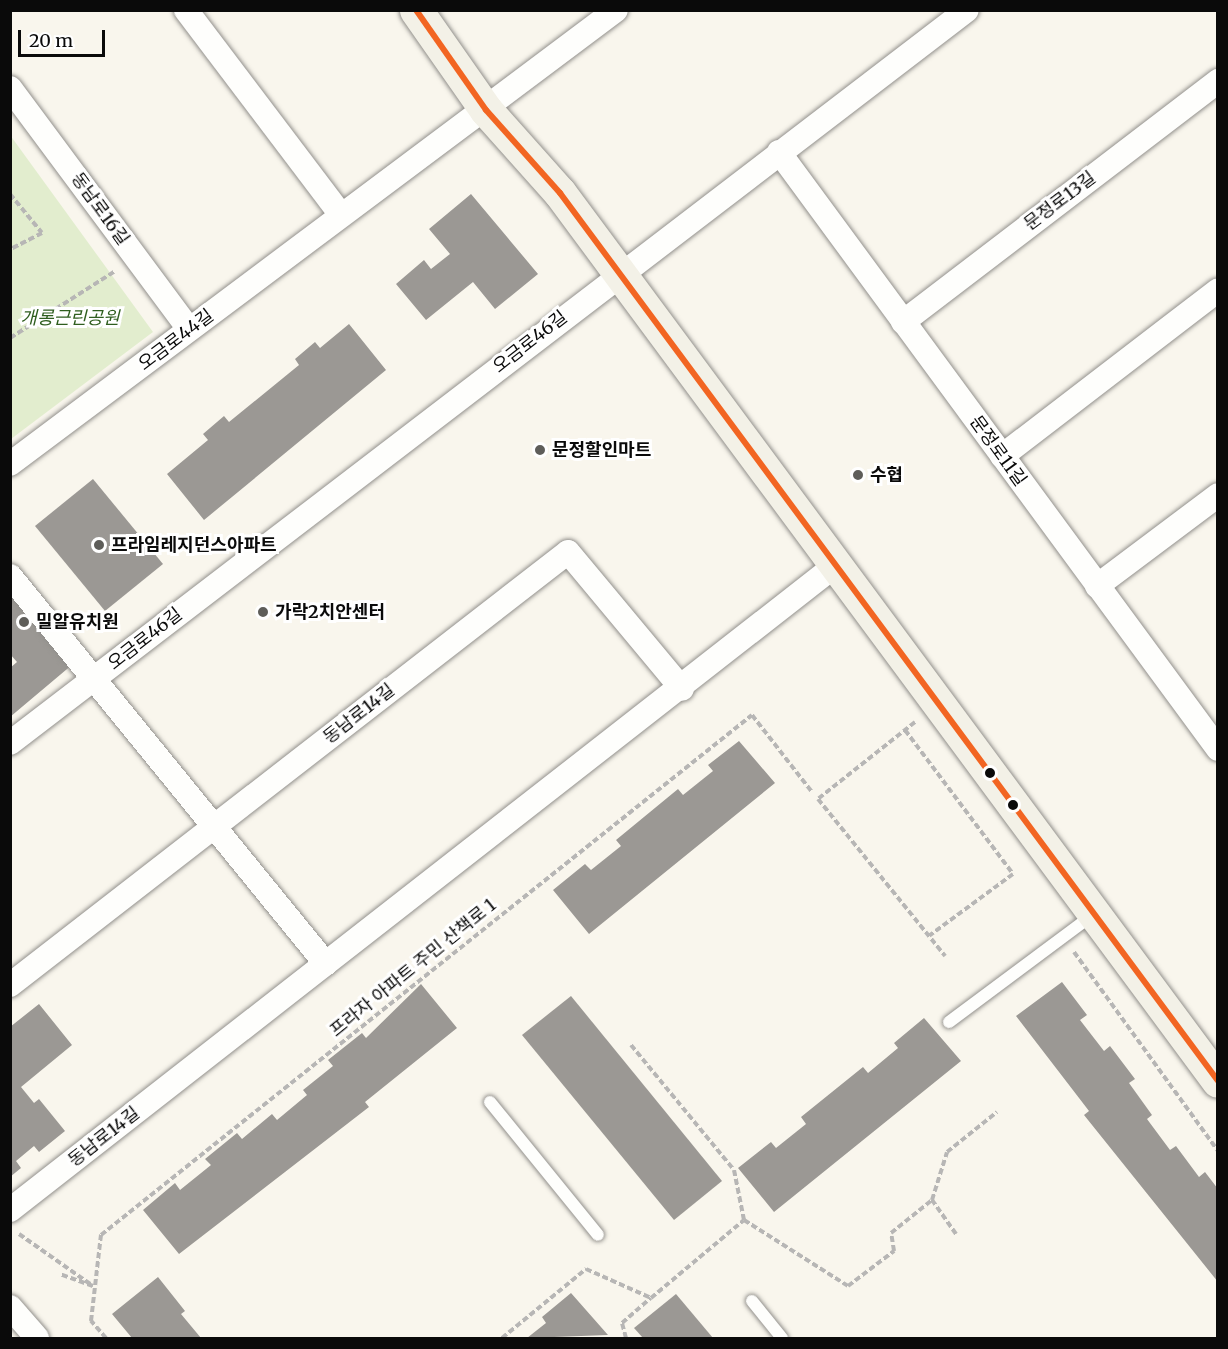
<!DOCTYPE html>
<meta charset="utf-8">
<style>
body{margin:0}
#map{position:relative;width:1228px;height:1349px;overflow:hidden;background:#f9f6ed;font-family:Merriweather,"Noto Sans KR",serif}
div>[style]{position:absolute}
.green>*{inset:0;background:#e2edce}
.building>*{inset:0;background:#9b9894}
.path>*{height:4px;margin-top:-2px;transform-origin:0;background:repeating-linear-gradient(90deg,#b7b6b5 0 6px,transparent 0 9px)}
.roads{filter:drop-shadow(0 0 2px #92908c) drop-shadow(0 0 2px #92908c)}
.lane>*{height:12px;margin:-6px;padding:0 6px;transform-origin:6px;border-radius:6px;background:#fefefc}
.street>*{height:24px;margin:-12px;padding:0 12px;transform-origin:12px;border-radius:12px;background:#fefefc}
.secondary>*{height:33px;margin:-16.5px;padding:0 16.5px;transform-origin:16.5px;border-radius:16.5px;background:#f3f1e7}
.bus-1>*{height:6px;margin:-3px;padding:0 3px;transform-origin:3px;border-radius:3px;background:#f26522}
.dots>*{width:16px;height:16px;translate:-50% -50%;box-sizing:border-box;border:3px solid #fff;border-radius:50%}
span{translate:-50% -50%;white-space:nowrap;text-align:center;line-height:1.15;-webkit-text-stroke:6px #fff;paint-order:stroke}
.street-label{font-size:18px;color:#0a0a0a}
.park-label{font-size:18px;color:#2f5e1f;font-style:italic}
.poi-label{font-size:18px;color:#0a0a0a;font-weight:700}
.left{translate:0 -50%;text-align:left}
.frame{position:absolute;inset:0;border:12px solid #0a0a0a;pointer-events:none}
.scale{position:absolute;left:18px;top:30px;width:87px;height:27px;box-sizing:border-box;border:3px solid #0a0a0a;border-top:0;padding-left:8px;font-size:18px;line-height:21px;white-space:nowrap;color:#0a0a0a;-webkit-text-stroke:4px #fff;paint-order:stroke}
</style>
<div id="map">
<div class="green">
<i style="clip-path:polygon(10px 135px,153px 332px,11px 439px,10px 439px)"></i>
</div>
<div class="building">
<i style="clip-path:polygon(471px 194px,538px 274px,495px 309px,473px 282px,426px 320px,396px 284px,424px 260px,431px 269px,450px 254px,429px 229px)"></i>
<i style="clip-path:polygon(349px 324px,386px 370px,204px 520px,167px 474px,208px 440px,203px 434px,224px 416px,229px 422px,299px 365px,295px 359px,315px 342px,320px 348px)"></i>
<i style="clip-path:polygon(93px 479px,163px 564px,105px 611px,35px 526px)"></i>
<i style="clip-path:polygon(10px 589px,73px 664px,10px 717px,10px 668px,17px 662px,10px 654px)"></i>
<i style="clip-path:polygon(739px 741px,775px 783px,589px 934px,553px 890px,585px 864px,591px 870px,621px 846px,616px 840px,678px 789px,683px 795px,713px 771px,708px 765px)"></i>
<i style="clip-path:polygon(1062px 982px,1087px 1015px,1080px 1020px,1104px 1051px,1110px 1046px,1135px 1079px,1129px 1083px,1152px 1115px,1147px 1119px,1170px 1150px,1176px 1146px,1199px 1177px,1205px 1172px,1218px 1189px,1218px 1282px,1084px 1115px,1089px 1111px,1016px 1016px)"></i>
<i style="clip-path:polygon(421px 984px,457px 1028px,365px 1102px,369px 1107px,179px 1254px,143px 1210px,175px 1183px,180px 1190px,211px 1165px,205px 1159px,237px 1133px,242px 1139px,272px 1114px,277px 1120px,307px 1095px,303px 1090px,333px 1066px,328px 1060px,362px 1033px,366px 1038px)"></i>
<i style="clip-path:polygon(571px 996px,722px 1181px,674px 1220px,522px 1035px)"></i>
<i style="clip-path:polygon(39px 1004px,72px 1045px,21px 1087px,34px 1103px,39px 1099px,65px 1131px,39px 1152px,34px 1146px,16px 1161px,21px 1168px,10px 1177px,10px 1027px)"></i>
<i style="clip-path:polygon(924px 1018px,961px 1061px,774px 1212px,738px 1168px,771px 1142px,776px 1148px,806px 1124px,801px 1117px,863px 1067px,868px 1073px,898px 1048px,894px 1043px)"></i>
<i style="clip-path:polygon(158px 1277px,185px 1311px,181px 1314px,201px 1338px,132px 1338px,112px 1314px)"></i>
<i style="clip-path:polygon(571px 1293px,608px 1335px,527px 1338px,546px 1323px,542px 1317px)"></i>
<i style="clip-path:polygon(676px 1294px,713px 1338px,643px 1338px,634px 1328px)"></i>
</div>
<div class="path">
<i style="left:10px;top:194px;width:50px;rotate:50.6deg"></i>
<i style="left:42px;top:233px;width:36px;rotate:153deg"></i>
<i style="left:10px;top:338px;width:125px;rotate:-32.5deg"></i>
<i style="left:915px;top:722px;width:124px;rotate:141.6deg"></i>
<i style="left:818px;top:799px;width:202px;rotate:51deg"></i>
<i style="left:905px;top:730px;width:180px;rotate:53.1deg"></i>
<i style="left:1013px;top:874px;width:104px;rotate:143.6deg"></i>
<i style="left:1074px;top:952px;width:246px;rotate:54.1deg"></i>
<i style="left:631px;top:1045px;width:162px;rotate:50.5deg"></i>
<i style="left:734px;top:1170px;width:51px;rotate:78.7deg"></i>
<i style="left:19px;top:1234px;width:90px;rotate:35.1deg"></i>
<i style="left:93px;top:1286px;width:35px;rotate:-160deg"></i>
<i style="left:956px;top:1234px;width:42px;rotate:-125.2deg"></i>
<i style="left:932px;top:1200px;width:50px;rotate:-72.6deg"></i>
<i style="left:947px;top:1152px;width:64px;rotate:-38.7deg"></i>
<i style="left:106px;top:1338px;width:23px;rotate:-131deg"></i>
<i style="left:91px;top:1321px;width:87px;rotate:-83.4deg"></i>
<i style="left:101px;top:1235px;width:833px;rotate:-38.62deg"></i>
<i style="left:752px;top:715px;width:98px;rotate:52.1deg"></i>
<i style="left:502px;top:1338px;width:109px;rotate:-39.4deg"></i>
<i style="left:586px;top:1269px;width:71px;rotate:24deg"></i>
<i style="left:651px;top:1298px;width:121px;rotate:-40deg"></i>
<i style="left:744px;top:1220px;width:123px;rotate:32.4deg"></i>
<i style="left:848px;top:1286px;width:58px;rotate:-37.3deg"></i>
<i style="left:894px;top:1251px;width:18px;rotate:-99deg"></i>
<i style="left:891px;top:1233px;width:53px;rotate:-38.8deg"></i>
<i style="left:626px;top:1338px;width:16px;rotate:-105deg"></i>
<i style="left:622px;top:1323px;width:38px;rotate:-41deg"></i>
</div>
<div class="roads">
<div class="lane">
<i style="left:949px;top:1022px;width:181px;rotate:-36.7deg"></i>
<i style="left:490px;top:1102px;width:171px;rotate:50.9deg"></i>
<i style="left:752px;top:1301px;width:48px;rotate:51deg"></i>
</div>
<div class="street">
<i style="left:186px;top:10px;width:257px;rotate:52.9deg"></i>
<i style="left:10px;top:88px;width:300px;rotate:53.4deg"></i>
<i style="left:779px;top:152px;width:741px;rotate:53.67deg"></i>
<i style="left:903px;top:322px;width:397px;rotate:-37.4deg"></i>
<i style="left:1002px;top:456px;width:272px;rotate:-37.5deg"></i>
<i style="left:10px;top:464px;width:757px;rotate:-36.84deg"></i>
<i style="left:10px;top:576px;width:500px;rotate:50.84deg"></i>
<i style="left:1097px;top:586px;width:151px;rotate:-36.9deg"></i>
<i style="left:10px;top:743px;width:1205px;rotate:-37.45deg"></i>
<i style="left:10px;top:985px;width:706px;rotate:-37.81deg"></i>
<i style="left:568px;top:552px;width:178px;rotate:50.2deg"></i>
<i style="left:10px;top:1210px;width:1049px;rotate:-37.99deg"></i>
<i style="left:10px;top:1307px;width:41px;rotate:48.9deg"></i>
</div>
<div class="secondary">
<i style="left:416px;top:10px;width:122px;rotate:55deg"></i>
<i style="left:486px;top:110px;width:111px;rotate:48.3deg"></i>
<i style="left:560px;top:193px;width:1105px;rotate:53.46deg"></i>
</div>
</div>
<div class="bus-1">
<i style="left:416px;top:10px;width:122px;rotate:55deg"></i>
<i style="left:486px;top:110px;width:111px;rotate:48.3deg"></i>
<i style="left:560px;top:193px;width:1105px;rotate:53.46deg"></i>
</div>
<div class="dots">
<i style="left:540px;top:450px;background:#5e5d59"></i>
<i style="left:858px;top:475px;background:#5e5d59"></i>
<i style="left:99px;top:545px;background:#5e5d59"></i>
<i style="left:263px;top:612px;background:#5e5d59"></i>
<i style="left:24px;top:622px;background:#5e5d59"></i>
<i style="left:990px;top:773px;background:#0a0a0a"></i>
<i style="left:1013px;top:805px;background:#0a0a0a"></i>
</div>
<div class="street-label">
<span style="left:1060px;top:201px;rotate:-37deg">문정로13길</span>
<span style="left:100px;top:209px;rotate:54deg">동남로16길</span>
<span style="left:176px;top:340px;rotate:-37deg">오금로44길</span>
<span style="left:530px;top:342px;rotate:-38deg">오금로46길</span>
<span style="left:998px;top:451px;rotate:54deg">문정로11길</span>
<span style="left:145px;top:639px;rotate:-38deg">오금로46길</span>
<span style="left:359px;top:714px;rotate:-38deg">동남로14길</span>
<span style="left:413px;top:968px;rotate:-39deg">프라자 아파트 주민 산책로 1</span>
<span style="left:104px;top:1137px;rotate:-38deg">동남로14길</span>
</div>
<div class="park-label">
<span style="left:70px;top:318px">개롱근린공원</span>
</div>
<div class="poi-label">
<span class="left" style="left:552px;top:450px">문정할인마트</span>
<span class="left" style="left:870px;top:475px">수협</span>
<span class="left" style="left:111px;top:545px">프라임레지던스아파트</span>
<span class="left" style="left:275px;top:612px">가락2치안센터</span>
<span class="left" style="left:36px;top:622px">밀알유치원</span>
</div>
<div class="frame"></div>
<div class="scale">20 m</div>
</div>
